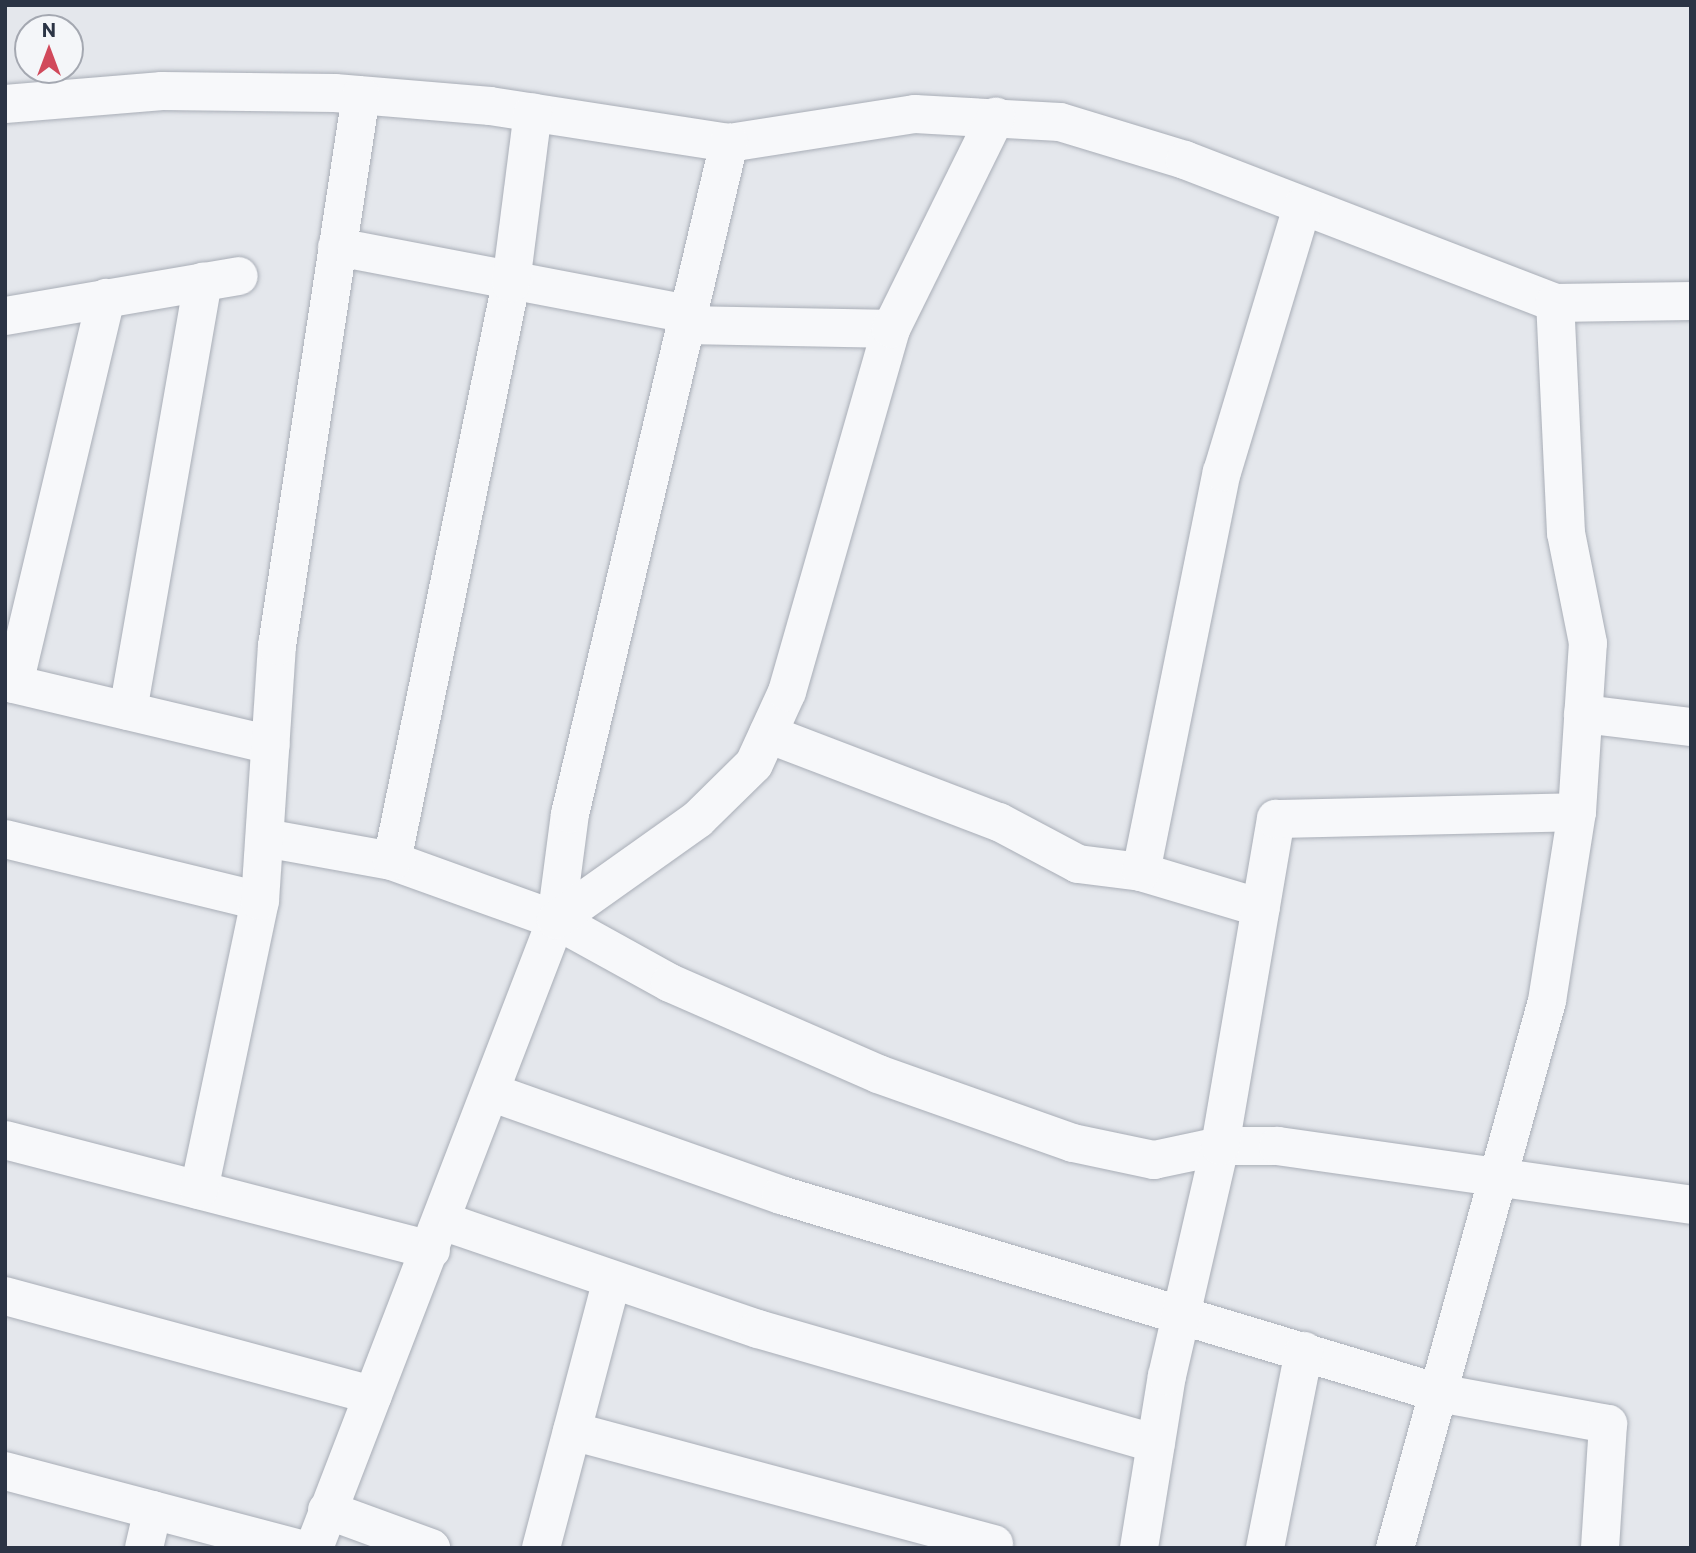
<!DOCTYPE html>
<style>
body{margin:0}
#map{position:relative;width:1696px;height:1553px;overflow:hidden;background:#e4e7ec;font-family:Commissioner,sans-serif}
div>[style]{position:absolute}
.roads{filter:drop-shadow(0 0 2px #a9aeb7) drop-shadow(0 0 2px #a9aeb7)}
.minor>*{height:38px;margin:-19px;padding:0 19px;transform-origin:19px;border-radius:19px;background:#f7f8fa}
span{translate:-50% -50%;white-space:nowrap;text-align:center;line-height:1.15;-webkit-text-stroke:5px #f4f6f9;paint-order:stroke}
.frame{position:absolute;inset:0;border:7px solid #2b3445;pointer-events:none}
.north{position:absolute;left:14px;top:14px;width:70px;height:70px;box-sizing:border-box;background:#f4f6f9;border:2px solid #a4a8b1;border-radius:50%;rotate:0deg;font-size:19px;font-weight:700;line-height:28px;text-align:center;color:#2b3445}
.north::after{content:'';display:block;margin:auto;width:24px;height:32px;background:#d1495b;clip-path:polygon(50% 0,100% 100%,50% 72%,0 100%)}
</style>
<div id="map">
<div class="roads">
<div class="minor">
<i style="left:5px;top:104px;width:158px;rotate:-4.7deg"></i>
<i style="left:162px;top:91px;width:173px;rotate:0.7deg"></i>
<i style="left:335px;top:93px;width:156px;rotate:4.8deg"></i>
<i style="left:490px;top:106px;width:242px;rotate:8.8deg"></i>
<i style="left:729px;top:143px;width:188px;rotate:-8.9deg"></i>
<i style="left:915px;top:114px;width:145px;rotate:3.2deg"></i>
<i style="left:1060px;top:122px;width:131px;rotate:16.9deg"></i>
<i style="left:1185px;top:160px;width:397px;rotate:21.1deg"></i>
<i style="left:1555px;top:303px;width:136px;rotate:-0.8deg"></i>
<i style="left:337px;top:247px;width:362px;rotate:10.8deg"></i>
<i style="left:5px;top:316px;width:237px;rotate:-9.7deg"></i>
<i style="left:690px;top:325px;width:201px;rotate:1.1deg"></i>
<i style="left:5px;top:682px;width:273px;rotate:13.3deg"></i>
<i style="left:14px;top:684px;width:397px;rotate:-76.6deg"></i>
<i style="left:128px;top:711px;width:436px;rotate:-80.1deg"></i>
<i style="left:1583px;top:714px;width:109px;rotate:6.9deg"></i>
<i style="left:768px;top:734px;width:247px;rotate:20.9deg"></i>
<i style="left:999px;top:822px;width:89px;rotate:28deg"></i>
<i style="left:1078px;top:864px;width:64px;rotate:7.2deg"></i>
<i style="left:1141px;top:872px;width:125px;rotate:16.7deg"></i>
<i style="left:265px;top:838px;width:129px;rotate:10.3deg"></i>
<i style="left:392px;top:861px;width:174px;rotate:19.8deg"></i>
<i style="left:556px;top:920px;width:130px;rotate:28.9deg"></i>
<i style="left:670px;top:983px;width:227px;rotate:23.6deg"></i>
<i style="left:878px;top:1074px;width:207px;rotate:19.5deg"></i>
<i style="left:1073px;top:1143px;width:83px;rotate:11.9deg"></i>
<i style="left:1154px;top:1160px;width:67px;rotate:-12deg"></i>
<i style="left:1220px;top:1146px;width:58px"></i>
<i style="left:1278px;top:1146px;width:417px;rotate:8.1deg"></i>
<i style="left:5px;top:839px;width:262px;rotate:13.7deg"></i>
<i style="left:392px;top:861px;width:590px;rotate:-78.37deg"></i>
<i style="left:511px;top:283px;width:172px;rotate:-82.7deg"></i>
<i style="left:1141px;top:872px;width:408px;rotate:-78.6deg"></i>
<i style="left:1222px;top:472px;width:277px;rotate:-73.2deg"></i>
<i style="left:556px;top:920px;width:107px;rotate:-82.5deg"></i>
<i style="left:570px;top:814px;width:690px;rotate:-76.67deg"></i>
<i style="left:493px;top:1093px;width:306px;rotate:19.5deg"></i>
<i style="left:781px;top:1195px;width:687px;rotate:16.75deg"></i>
<i style="left:1439px;top:1393px;width:172px;rotate:10.4deg"></i>
<i style="left:1608px;top:1424px;width:124px;rotate:93.7deg"></i>
<i style="left:5px;top:1140px;width:440px;rotate:14.5deg"></i>
<i style="left:199px;top:1190px;width:295px;rotate:-78.1deg"></i>
<i style="left:260px;top:901px;width:256px;rotate:-86.2deg"></i>
<i style="left:277px;top:646px;width:557px;rotate:-81.33deg"></i>
<i style="left:442px;top:1221px;width:334px;rotate:18.9deg"></i>
<i style="left:758px;top:1329px;width:414px;rotate:16.1deg"></i>
<i style="left:5px;top:1296px;width:381px;rotate:15.1deg"></i>
<i style="left:572px;top:1431px;width:437px;rotate:15deg"></i>
<i style="left:5px;top:1471px;width:302px;rotate:14.8deg"></i>
<i style="left:327px;top:1510px;width:111px;rotate:20.1deg"></i>
<i style="left:144px;top:1548px;width:39px;rotate:-77deg"></i>
<i style="left:314px;top:1548px;width:673px;rotate:-68.93deg"></i>
<i style="left:556px;top:920px;width:174px;rotate:-35.4deg"></i>
<i style="left:698px;top:819px;width:78px;rotate:-44.5deg"></i>
<i style="left:754px;top:764px;width:79px;rotate:-65.4deg"></i>
<i style="left:787px;top:692px;width:378px;rotate:-74deg"></i>
<i style="left:891px;top:329px;width:237px;rotate:-63.7deg"></i>
<i style="left:541px;top:1548px;width:277px;rotate:-75.2deg"></i>
<i style="left:1139px;top:1548px;width:174px;rotate:-80.8deg"></i>
<i style="left:1167px;top:1376px;width:236px;rotate:-77deg"></i>
<i style="left:1220px;top:1146px;width:332px;rotate:-80.3deg"></i>
<i style="left:1276px;top:819px;width:301px;rotate:-1.3deg"></i>
<i style="left:1265px;top:1548px;width:201px;rotate:-78.8deg"></i>
<i style="left:1395px;top:1548px;width:568px;rotate:-74.47deg"></i>
<i style="left:1547px;top:1001px;width:191px;rotate:-81deg"></i>
<i style="left:1577px;top:812px;width:169px;rotate:-86.3deg"></i>
<i style="left:1588px;top:643px;width:112px;rotate:-101.3deg"></i>
<i style="left:1566px;top:533px;width:230px;rotate:-92.7deg"></i>
</div>
</div>
<div class="frame"></div>
<div class="north">N</div>
</div>
